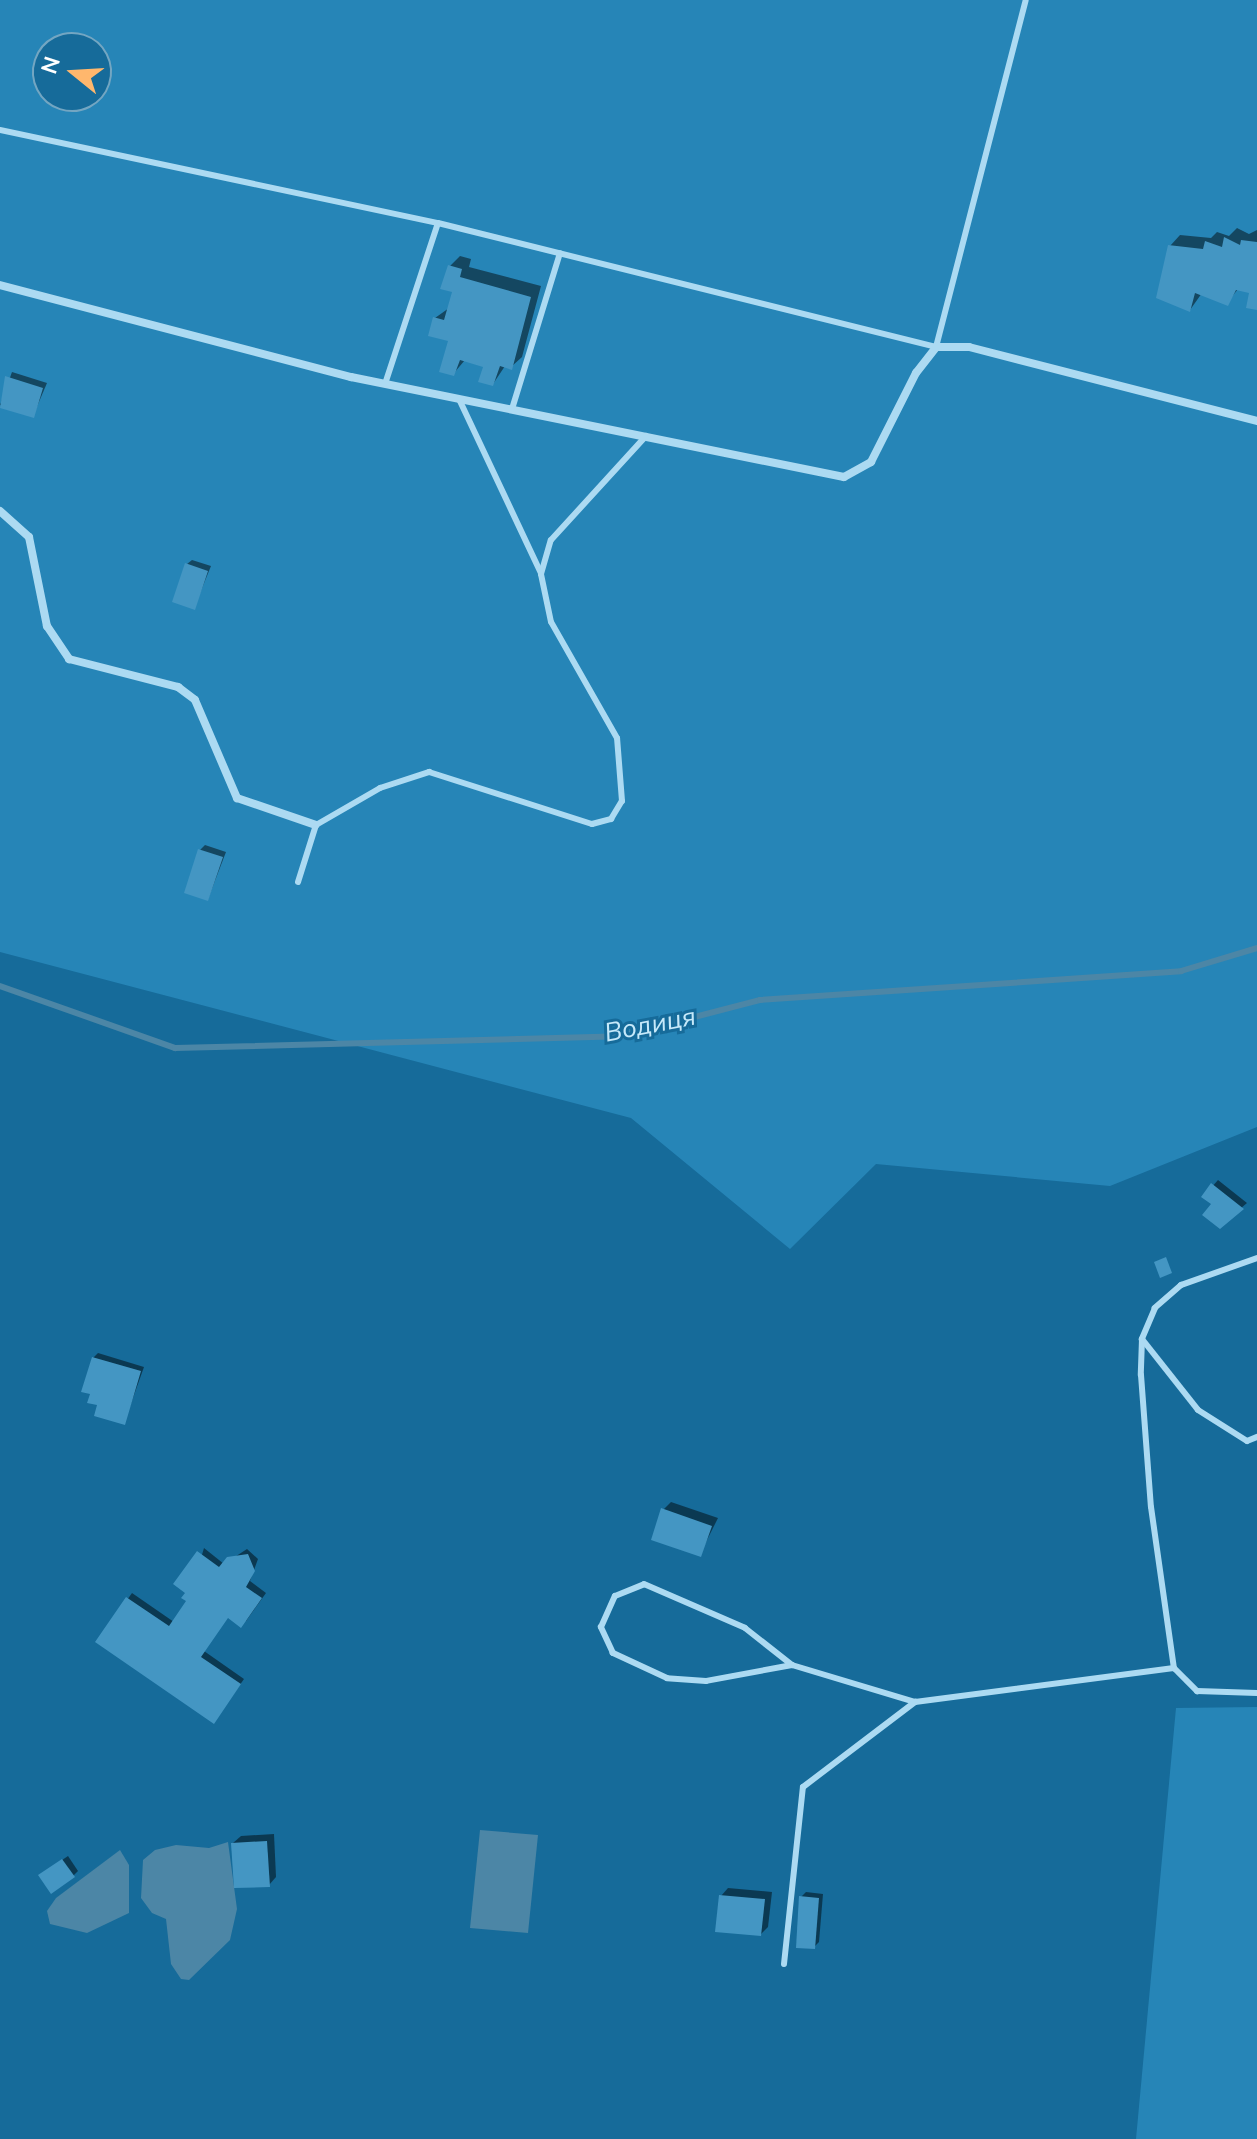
<!DOCTYPE html>
<meta charset="utf-8">
<style>
body{margin:0}
#map{position:relative;width:1257px;height:2139px;overflow:hidden;background:#166b9a;font-family:"Nunito Sans",sans-serif}
div>[style]{position:absolute}
.green>*{inset:0;background:#2685b7}
.water>*{inset:0;background:#4c86a6}
.shadow>*{inset:0;background:#0007}
.stream>*{height:6px;margin:-3px;padding:0 3px;transform-origin:3px;border-radius:3px;background:#4c86a6}
.building>*{inset:0;background:#4496c3}
.service>*{height:6px;margin:-3px;padding:0 3px;transform-origin:3px;border-radius:3px;background:#acdaf2}
.minor>*{height:8px;margin:-4px;padding:0 4px;transform-origin:4px;border-radius:4px;background:#acdaf2}
span{translate:-50% -50%;white-space:nowrap;text-align:center;line-height:1.15;-webkit-text-stroke:6px #166b9a;paint-order:stroke}
.water-label{font-size:26px;color:#c6e9fa;font-style:italic}
.north{position:absolute;left:32px;top:32px;width:80px;height:80px;box-sizing:border-box;background:#166b9a;border:2px solid #73a6c2;border-radius:50%;rotate:288deg;font-size:22px;font-weight:700;line-height:32px;text-align:center;color:#fff}
.north::after{content:'';display:block;margin:auto;width:28px;height:36px;background:#ffb76d;clip-path:polygon(50% 0,100% 100%,50% 72%,0 100%)}
</style>
<div id="map">
<div class="green">
<i style="clip-path:polygon(evenodd,0 0,1257px 0,1257px 1127px,1110px 1186px,876px 1164px,790px 1249px,631px 1118px,0 952px,0 0,48px 48px,96px 48px,96px 96px,48px 96px,48px 48px)"></i>
<i style="clip-path:polygon(1257px 1707px,1257px 2139px,1136px 2139px,1176px 1708px)"></i>
</div>
<div class="water">
<i style="clip-path:polygon(480px 1830px,538px 1835px,528px 1933px,470px 1928px)"></i>
<i style="clip-path:polygon(228px 1842px,237px 1909px,230px 1940px,189px 1980px,181px 1979px,171px 1964px,166px 1919px,152px 1913px,141px 1898px,143px 1860px,155px 1850px,176px 1845px,209px 1848px)"></i>
<i style="clip-path:polygon(120px 1850px,129px 1865px,129px 1913px,87px 1933px,50px 1924px,47px 1911px,56px 1898px)"></i>
</div>
<div class="shadow">
<i style="clip-path:polygon(1237px 228px,1249px 234px,1257px 230px,1257px 308px,1252px 291px,1238px 289px,1227px 303px,1202px 293px,1190px 310px,1170px 246px,1180px 235px,1211px 238px,1217px 232px,1229px 236px)"></i>
<i style="clip-path:polygon(460px 256px,471px 259px,469px 267px,541px 286px,522px 357px,511px 367px,505px 366px,493px 384px,486px 366px,465px 360px,454px 373px,450px 340px,435px 318px,449px 308px,454px 291px,450px 266px)"></i>
<i style="clip-path:polygon(12px 372px,47px 383px,33px 416px,0 405px)"></i>
<i style="clip-path:polygon(192px 560px,211px 566px,194px 608px,187px 564px)"></i>
<i style="clip-path:polygon(205px 845px,226px 852px,208px 899px,200px 850px)"></i>
<i style="clip-path:polygon(1218px 1180px,1247px 1203px,1220px 1226px,1213px 1204px,1204px 1196px)"></i>
<i style="clip-path:polygon(98px 1353px,144px 1367px,124px 1423px,93px 1358px)"></i>
<i style="clip-path:polygon(671px 1502px,718px 1518px,700px 1554px,663px 1510px)"></i>
<i style="clip-path:polygon(204px 1548px,224px 1564px,247px 1549px,258px 1559px,250px 1581px,266px 1593px,246px 1621px,228px 1616px,204px 1651px,244px 1679px,218px 1716px,98px 1641px,132px 1593px,174px 1622px,188px 1601px)"></i>
<i style="clip-path:polygon(274px 1834px,276px 1877px,269px 1885px,233px 1843px,241px 1836px)"></i>
<i style="clip-path:polygon(68px 1856px,78px 1871px,73px 1876px,46px 1871px)"></i>
<i style="clip-path:polygon(728px 1888px,772px 1892px,768px 1927px,761px 1934px,721px 1896px)"></i>
<i style="clip-path:polygon(806px 1892px,823px 1894px,819px 1942px,814px 1947px,801px 1897px)"></i>
</div>
<div class="stream">
<i style="left:0;top:986px;width:186px;rotate:19.5deg"></i>
<i style="left:175px;top:1048px;width:446px;rotate:-1.5deg"></i>
<i style="left:621px;top:1036px;width:144px;rotate:-14.5deg"></i>
<i style="left:760px;top:1000px;width:422px;rotate:-3.9deg"></i>
<i style="left:1181px;top:971px;width:79px;rotate:-16.8deg"></i>
</div>
<div class="building">
<i style="clip-path:polygon(1224px 237px,1240px 245px,1241px 240px,1257px 242px,1257px 310px,1246px 308px,1249px 293px,1236px 290px,1228px 306px,1195px 293px,1190px 312px,1156px 298px,1168px 245px,1203px 249px,1205px 241px,1222px 247px)"></i>
<i style="clip-path:polygon(448px 265px,462px 269px,460px 277px,531px 297px,512px 370px,500px 366px,493px 386px,478px 382px,483px 367px,460px 360px,454px 376px,439px 372px,448px 341px,428px 336px,433px 317px,444px 320px,452px 292px,440px 289px)"></i>
<i style="clip-path:polygon(5px 376px,43px 388px,34px 418px,0 408px)"></i>
<i style="clip-path:polygon(185px 563px,208px 571px,195px 610px,172px 602px)"></i>
<i style="clip-path:polygon(198px 849px,223px 857px,208px 901px,184px 893px)"></i>
<i style="clip-path:polygon(1211px 1183px,1244px 1209px,1220px 1229px,1202px 1215px,1211px 1204px,1201px 1197px)"></i>
<i style="clip-path:polygon(1166px 1257px,1172px 1273px,1160px 1278px,1154px 1262px)"></i>
<i style="clip-path:polygon(92px 1357px,141px 1371px,125px 1425px,94px 1416px,97px 1405px,87px 1403px,90px 1394px,81px 1392px)"></i>
<i style="clip-path:polygon(661px 1508px,712px 1526px,701px 1557px,651px 1540px)"></i>
<i style="clip-path:polygon(197px 1551px,219px 1567px,227px 1557px,248px 1554px,255px 1571px,246px 1587px,262px 1598px,241px 1628px,228px 1618px,201px 1657px,241px 1684px,214px 1724px,95px 1642px,126px 1597px,169px 1626px,186px 1601px,181px 1598px,185px 1593px,173px 1584px)"></i>
<i style="clip-path:polygon(267px 1841px,270px 1887px,234px 1888px,231px 1843px)"></i>
<i style="clip-path:polygon(62px 1859px,75px 1877px,51px 1894px,38px 1875px)"></i>
<i style="clip-path:polygon(719px 1895px,765px 1899px,761px 1936px,715px 1932px)"></i>
<i style="clip-path:polygon(799px 1896px,819px 1898px,815px 1949px,796px 1948px)"></i>
</div>
<div class="service">
<i style="left:0;top:130px;width:448px;rotate:12deg"></i>
<i style="left:438px;top:223px;width:513px;rotate:13.98deg"></i>
<i style="left:936px;top:347px;width:358px;rotate:-75.5deg"></i>
<i style="left:385px;top:384px;width:169px;rotate:-71.8deg"></i>
<i style="left:459px;top:399px;width:192px;rotate:64.8deg"></i>
<i style="left:512px;top:409px;width:163px;rotate:-72.9deg"></i>
<i style="left:298px;top:882px;width:60px;rotate:-72.5deg"></i>
<i style="left:316px;top:825px;width:74px;rotate:-30deg"></i>
<i style="left:380px;top:788px;width:52px;rotate:-18.1deg"></i>
<i style="left:429px;top:772px;width:171px;rotate:17.7deg"></i>
<i style="left:592px;top:824px;width:20px;rotate:-15deg"></i>
<i style="left:611px;top:819px;width:21px;rotate:-59deg"></i>
<i style="left:622px;top:801px;width:63px;rotate:-94.5deg"></i>
<i style="left:617px;top:738px;width:133px;rotate:-119.6deg"></i>
<i style="left:551px;top:622px;width:49px;rotate:-101.8deg"></i>
<i style="left:541px;top:574px;width:35px;rotate:-74deg"></i>
<i style="left:551px;top:540px;width:141px;rotate:-47.6deg"></i>
<i style="left:1257px;top:1258px;width:81px;rotate:160.4deg"></i>
<i style="left:1181px;top:1285px;width:35px;rotate:139deg"></i>
<i style="left:1155px;top:1308px;width:34px;rotate:113deg"></i>
<i style="left:1142px;top:1339px;width:36px;rotate:92deg"></i>
<i style="left:1141px;top:1375px;width:132px;rotate:85.7deg"></i>
<i style="left:1151px;top:1507px;width:163px;rotate:81.9deg"></i>
<i style="left:1174px;top:1668px;width:33px;rotate:45deg"></i>
<i style="left:1197px;top:1691px;width:60px;rotate:1.9deg"></i>
<i style="left:1142px;top:1339px;width:90px;rotate:51.7deg"></i>
<i style="left:1198px;top:1410px;width:58px;rotate:32.3deg"></i>
<i style="left:1247px;top:1441px;width:11px;rotate:-22deg"></i>
<i style="left:792px;top:1665px;width:87px;rotate:169.5deg"></i>
<i style="left:706px;top:1681px;width:39px;rotate:-176deg"></i>
<i style="left:667px;top:1678px;width:60px;rotate:-155.2deg"></i>
<i style="left:613px;top:1653px;width:29px;rotate:-115deg"></i>
<i style="left:601px;top:1627px;width:34px;rotate:-66deg"></i>
<i style="left:615px;top:1596px;width:31px;rotate:-22deg"></i>
<i style="left:644px;top:1584px;width:110px;rotate:23.5deg"></i>
<i style="left:745px;top:1628px;width:60px;rotate:38.2deg"></i>
<i style="left:792px;top:1665px;width:128px;rotate:16.7deg"></i>
<i style="left:784px;top:1964px;width:178px;rotate:-83.9deg"></i>
<i style="left:803px;top:1787px;width:141px;rotate:-37.2deg"></i>
<i style="left:915px;top:1702px;width:261px;rotate:-7.5deg"></i>
</div>
<div class="minor">
<i style="left:0;top:285px;width:363px;rotate:14.7deg"></i>
<i style="left:351px;top:377px;width:503px;rotate:11.47deg"></i>
<i style="left:844px;top:477px;width:31px;rotate:-29deg"></i>
<i style="left:871px;top:462px;width:100px;rotate:-63.2deg"></i>
<i style="left:916px;top:373px;width:33px;rotate:-52deg"></i>
<i style="left:936px;top:347px;width:33px"></i>
<i style="left:969px;top:347px;width:297px;rotate:14.4deg"></i>
<i style="left:0;top:511px;width:39px;rotate:42deg"></i>
<i style="left:29px;top:537px;width:91px;rotate:78.6deg"></i>
<i style="left:47px;top:626px;width:40px;rotate:56deg"></i>
<i style="left:69px;top:659px;width:113px;rotate:14.4deg"></i>
<i style="left:178px;top:687px;width:21px;rotate:37deg"></i>
<i style="left:195px;top:700px;width:107px;rotate:66.8deg"></i>
<i style="left:237px;top:798px;width:83px;rotate:18.9deg"></i>
</div>
<div class="water-label">
<span style="left:650px;top:1025px;rotate:-11deg">Водиця</span>
</div>
<div class="north">N</div>
</div>
